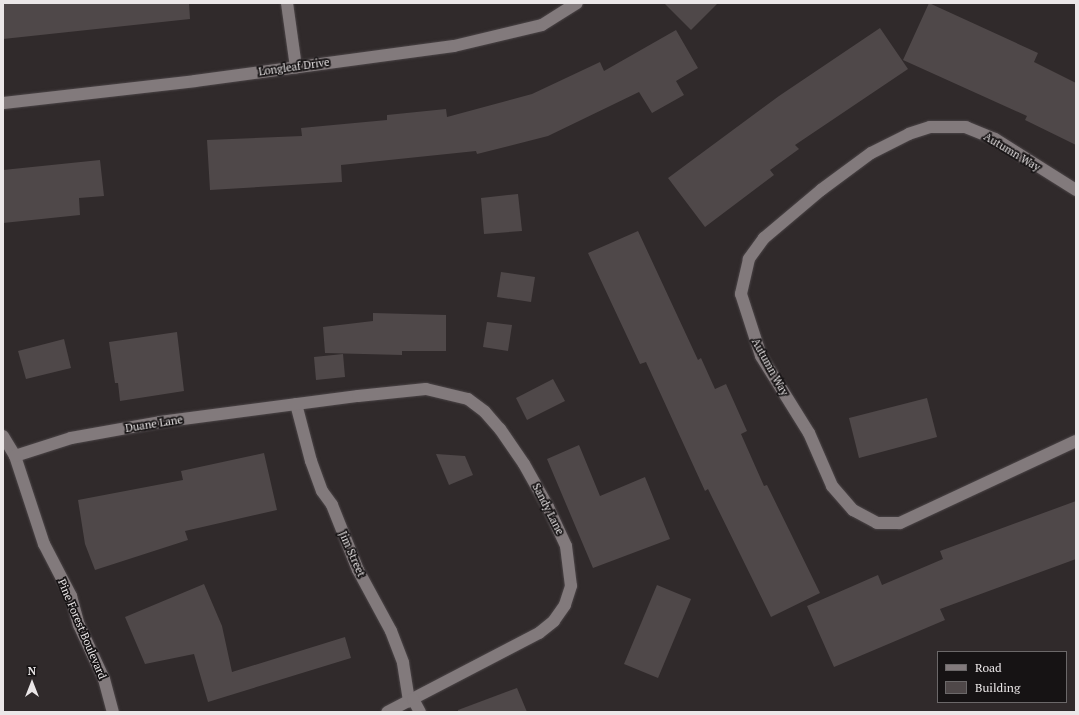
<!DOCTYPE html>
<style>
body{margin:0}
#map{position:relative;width:1079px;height:715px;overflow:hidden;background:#302a2b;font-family:"PT Serif",serif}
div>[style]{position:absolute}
.building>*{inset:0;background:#4f4849}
.roads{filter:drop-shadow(0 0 1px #4b4547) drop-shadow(0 0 1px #4b4547)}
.minor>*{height:12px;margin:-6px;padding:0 6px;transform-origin:6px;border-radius:6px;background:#827a7c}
span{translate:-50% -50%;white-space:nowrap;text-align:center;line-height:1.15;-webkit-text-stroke:3.5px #161314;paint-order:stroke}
.street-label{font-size:11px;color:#ebe7e8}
.frame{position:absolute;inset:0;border:4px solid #ebe7e8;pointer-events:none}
.legend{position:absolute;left:937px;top:651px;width:130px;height:52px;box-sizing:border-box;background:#161314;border:1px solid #6b6869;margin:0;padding:5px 7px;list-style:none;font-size:12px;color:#ebe7e8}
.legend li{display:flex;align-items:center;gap:8px;height:20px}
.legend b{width:20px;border:1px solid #6b6869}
.north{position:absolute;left:12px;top:663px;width:40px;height:40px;-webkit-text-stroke:3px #161314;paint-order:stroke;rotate:0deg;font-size:11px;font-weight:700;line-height:16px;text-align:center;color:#ebe7e8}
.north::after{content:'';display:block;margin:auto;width:14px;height:18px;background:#ebe7e8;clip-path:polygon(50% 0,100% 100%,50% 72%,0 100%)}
</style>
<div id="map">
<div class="building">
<i style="clip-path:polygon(3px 3px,189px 3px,190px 19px,3px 39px)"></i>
<i style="clip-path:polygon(664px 3px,718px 3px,691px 30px)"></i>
<i style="clip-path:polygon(929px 3px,1038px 53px,1034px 62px,1076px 83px,1076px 145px,1025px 120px,1027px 116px,903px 60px)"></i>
<i style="clip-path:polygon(880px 28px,908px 69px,795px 145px,799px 149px,770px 170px,774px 175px,705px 227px,668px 178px,779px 96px)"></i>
<i style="clip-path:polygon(676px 30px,698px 68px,676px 81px,684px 95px,652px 113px,639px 92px,548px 136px,477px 154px,476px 151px,341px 165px,342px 182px,210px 190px,207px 140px,302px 136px,301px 128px,387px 120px,387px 115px,446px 109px,447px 117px,532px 94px,600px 62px,604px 71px)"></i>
<i style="clip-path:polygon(100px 160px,104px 196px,79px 198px,80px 215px,3px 223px,3px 170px)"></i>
<i style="clip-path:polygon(518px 194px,522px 231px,484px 234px,481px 198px)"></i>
<i style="clip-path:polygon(638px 231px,698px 360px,701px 358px,715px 389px,726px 384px,747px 431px,741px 434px,764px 486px,767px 485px,820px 593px,771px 617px,708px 489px,705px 491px,646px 362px,640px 364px,588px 253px)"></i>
<i style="clip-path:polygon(501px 272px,535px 277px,531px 302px,497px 297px)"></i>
<i style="clip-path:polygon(373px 313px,446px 315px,446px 351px,402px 351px,402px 355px,325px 353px,323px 327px,373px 321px)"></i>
<i style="clip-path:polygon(487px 322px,512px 325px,508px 351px,483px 347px)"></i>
<i style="clip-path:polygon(177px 332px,184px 391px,120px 401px,118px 383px,115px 383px,109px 342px)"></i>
<i style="clip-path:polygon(64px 339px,71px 368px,26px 379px,18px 351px)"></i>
<i style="clip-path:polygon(343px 354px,345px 377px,316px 380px,314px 357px)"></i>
<i style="clip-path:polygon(553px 379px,565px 401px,527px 420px,516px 398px)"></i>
<i style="clip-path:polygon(927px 398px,937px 437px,859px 458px,849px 418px)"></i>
<i style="clip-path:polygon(579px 445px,600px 496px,645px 477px,670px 539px,593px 568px,547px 459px)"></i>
<i style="clip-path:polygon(264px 453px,277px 510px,185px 531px,188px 540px,95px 570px,85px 544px,78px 500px,183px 480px,181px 471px)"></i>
<i style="clip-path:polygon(436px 454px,465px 456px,473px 475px,449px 485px)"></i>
<i style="clip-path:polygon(1076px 501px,1076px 559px,940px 609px,945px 620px,834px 667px,807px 606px,878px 575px,882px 585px,943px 559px,940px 551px)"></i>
<i style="clip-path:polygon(204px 584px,222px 626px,232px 672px,345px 637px,351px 658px,208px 702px,194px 654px,145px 664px,125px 617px)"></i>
<i style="clip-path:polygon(657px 585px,691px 599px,658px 678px,624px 664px)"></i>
<i style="clip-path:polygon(517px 688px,527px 712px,458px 712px,458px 710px)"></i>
</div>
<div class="roads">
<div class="minor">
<i style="left:287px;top:3px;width:65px;rotate:82deg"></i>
<i style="left:3px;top:103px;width:193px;rotate:-6.5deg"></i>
<i style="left:195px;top:81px;width:261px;rotate:-7.7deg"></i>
<i style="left:454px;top:46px;width:90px;rotate:-13.4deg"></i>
<i style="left:542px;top:25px;width:41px;rotate:-32.2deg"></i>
<i style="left:1076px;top:190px;width:96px;rotate:-147.8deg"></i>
<i style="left:995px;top:139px;width:31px;rotate:-158deg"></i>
<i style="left:966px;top:127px;width:36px;rotate:180deg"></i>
<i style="left:930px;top:127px;width:22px;rotate:162deg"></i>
<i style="left:909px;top:134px;width:42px;rotate:153.4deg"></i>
<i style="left:871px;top:153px;width:62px;rotate:143.5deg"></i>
<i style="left:821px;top:190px;width:75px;rotate:139.9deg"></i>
<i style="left:764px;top:238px;width:26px;rotate:126deg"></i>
<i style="left:749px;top:259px;width:36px;rotate:103deg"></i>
<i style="left:741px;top:294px;width:65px;rotate:72.1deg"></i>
<i style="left:761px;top:356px;width:91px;rotate:58.1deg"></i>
<i style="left:809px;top:433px;width:58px;rotate:66.5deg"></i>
<i style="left:832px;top:486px;width:32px;rotate:49deg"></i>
<i style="left:853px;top:510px;width:27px;rotate:28deg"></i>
<i style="left:877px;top:523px;width:23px"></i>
<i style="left:900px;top:523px;width:194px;rotate:-25deg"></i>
<i style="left:296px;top:404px;width:59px;rotate:75.3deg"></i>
<i style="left:311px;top:461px;width:32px;rotate:70deg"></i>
<i style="left:322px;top:491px;width:17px;rotate:54deg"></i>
<i style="left:332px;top:505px;width:70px;rotate:68.2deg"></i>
<i style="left:358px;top:570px;width:69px;rotate:61.6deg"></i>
<i style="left:391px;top:631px;width:34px;rotate:69deg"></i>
<i style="left:403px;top:663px;width:39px;rotate:81deg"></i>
<i style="left:3px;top:436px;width:23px;rotate:59deg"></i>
<i style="left:15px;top:456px;width:93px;rotate:71.8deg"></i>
<i style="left:44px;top:544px;width:59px;rotate:62.6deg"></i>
<i style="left:71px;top:596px;width:30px;rotate:75deg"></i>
<i style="left:79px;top:625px;width:60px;rotate:65.2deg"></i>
<i style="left:104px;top:679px;width:34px;rotate:75deg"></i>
<i style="left:15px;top:456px;width:59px;rotate:-17.8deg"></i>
<i style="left:71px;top:438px;width:90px;rotate:-10.2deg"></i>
<i style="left:160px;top:422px;width:200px;rotate:-7.5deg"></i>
<i style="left:358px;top:396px;width:68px;rotate:-5.9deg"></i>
<i style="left:426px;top:389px;width:43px;rotate:13.4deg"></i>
<i style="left:468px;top:399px;width:21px;rotate:37deg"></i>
<i style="left:485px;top:412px;width:23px;rotate:49deg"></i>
<i style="left:500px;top:429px;width:42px;rotate:55.6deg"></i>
<i style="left:524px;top:464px;width:49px;rotate:60.8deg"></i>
<i style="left:548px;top:507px;width:43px;rotate:65.2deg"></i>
<i style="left:566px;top:546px;width:40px;rotate:82.9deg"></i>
<i style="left:571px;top:586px;width:20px;rotate:108deg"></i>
<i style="left:565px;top:605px;width:19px;rotate:125deg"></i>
<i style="left:554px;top:621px;width:19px;rotate:141deg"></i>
<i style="left:539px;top:633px;width:171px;rotate:152.5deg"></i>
<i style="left:413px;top:699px;width:15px;rotate:62deg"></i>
</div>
</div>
<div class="street-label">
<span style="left:294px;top:67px;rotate:-8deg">Longleaf Drive</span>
<span style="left:1012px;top:152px;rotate:31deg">Autumn Way</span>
<span style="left:770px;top:367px;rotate:61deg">Autumn Way</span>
<span style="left:154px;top:424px;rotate:-9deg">Duane Lane</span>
<span style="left:548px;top:509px;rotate:63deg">Sandy Lane</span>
<span style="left:352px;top:554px;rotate:66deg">Jim Street</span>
<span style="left:82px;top:629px;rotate:67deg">Pine Forest Boulevard</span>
</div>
<div class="frame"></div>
<ul class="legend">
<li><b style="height:5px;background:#827a7c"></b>Road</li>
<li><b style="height:11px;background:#4f4849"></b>Building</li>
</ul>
<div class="north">N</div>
</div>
